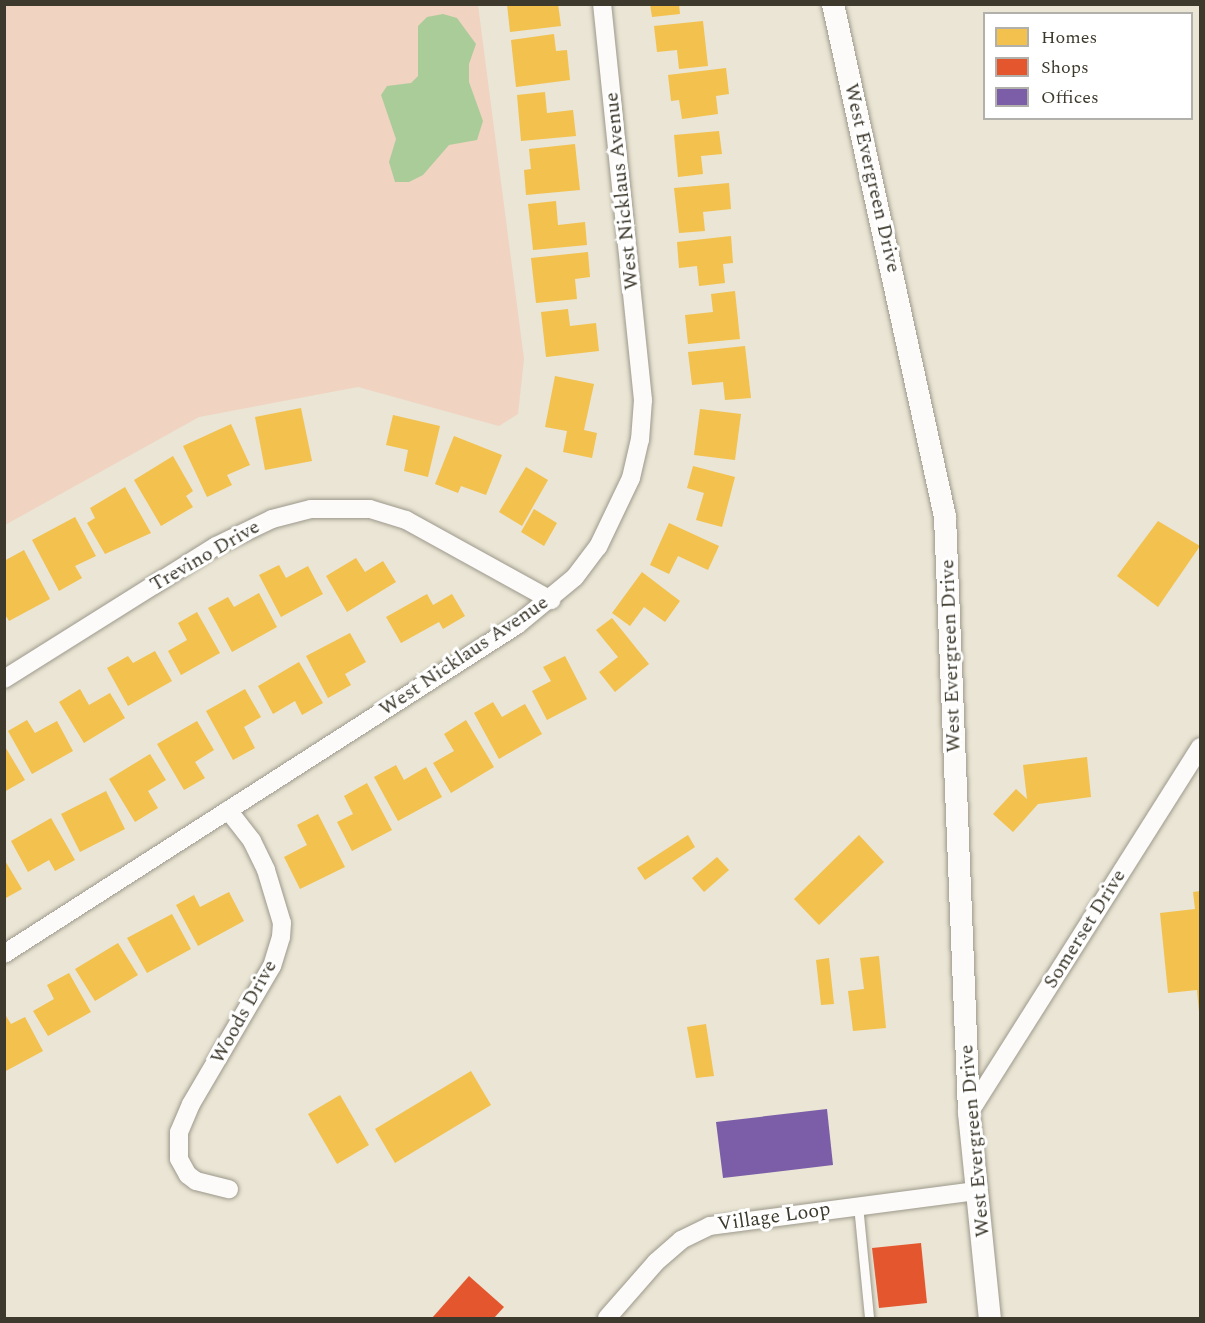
<!DOCTYPE html>
<style>
body{margin:0}
#map{position:relative;width:1205px;height:1323px;overflow:hidden;background:#eae5d4;font-family:Spectral,serif}
div>[style]{position:absolute}
.green>*{inset:0;background:#f0d3c0}
.water>*{inset:0;background:#ac9}
.homes>*{inset:0;background:#f2c14e}
.shops>*{inset:0;background:#e4572e}
.offices>*{inset:0;background:#7b5ea7}
.roads{filter:drop-shadow(0 0 2px #9d998c) drop-shadow(0 0 2px #9d998c)}
.service>*{height:9px;margin:-4.5px;padding:0 4.5px;transform-origin:4.5px;border-radius:4.5px;background:#fcfbf9}
.minor>*{height:18px;margin:-9px;padding:0 9px;transform-origin:9px;border-radius:9px;background:#fcfbf9}
.tertiary>*{height:22px;margin:-11px;padding:0 11px;transform-origin:11px;border-radius:11px;background:#fcfbf9}
span{translate:-50% -50%;white-space:nowrap;text-align:center;line-height:1.15;-webkit-text-stroke:6px #fff;paint-order:stroke}
.street-label{font-size:20px;color:#3d392c}
.frame{position:absolute;inset:0;border:6px solid #3d392c;pointer-events:none}
.legend{position:absolute;left:983px;top:12px;width:210px;height:108px;box-sizing:border-box;background:#fff;border:2px solid #b1b0ab;margin:0;padding:8px 10px;list-style:none;font-size:18px;color:#3d392c}
.legend li{display:flex;align-items:center;gap:12px;height:30px}
.legend b{width:30px;border:2px solid #b1b0ab}
</style>
<div id="map">
<div class="green">
<i style="clip-path:polygon(5px 5px,478px 5px,524px 359px,518px 414px,499px 426px,358px 387px,199px 417px,5px 525px)"></i>
</div>
<div class="water">
<i style="clip-path:polygon(443px 14px,457px 18px,476px 44px,469px 64px,469px 82px,483px 121px,477px 140px,449px 145px,423px 175px,409px 182px,395px 182px,389px 162px,396px 139px,381px 95px,387px 86px,411px 83px,418px 76px,418px 26px,427px 17px)"></i>
</div>
<div class="homes">
<i style="clip-path:polygon(507px 4px,558px 4px,561px 26px,510px 32px)"></i>
<i style="clip-path:polygon(650px 4px,679px 4px,680px 14px,652px 17px)"></i>
<i style="clip-path:polygon(703px 21px,708px 66px,679px 69px,677px 50px,657px 52px,654px 26px)"></i>
<i style="clip-path:polygon(554px 34px,556px 51px,567px 50px,570px 80px,516px 87px,511px 40px)"></i>
<i style="clip-path:polygon(726px 68px,729px 94px,716px 96px,718px 114px,682px 119px,679px 100px,671px 101px,668px 75px)"></i>
<i style="clip-path:polygon(545px 92px,547px 113px,573px 110px,576px 136px,521px 141px,517px 95px)"></i>
<i style="clip-path:polygon(719px 131px,722px 154px,701px 156px,703px 174px,678px 177px,674px 135px)"></i>
<i style="clip-path:polygon(575px 144px,580px 190px,526px 195px,524px 170px,531px 169px,529px 149px)"></i>
<i style="clip-path:polygon(729px 183px,731px 209px,703px 212px,705px 231px,679px 233px,674px 188px)"></i>
<i style="clip-path:polygon(556px 201px,558px 225px,585px 222px,587px 245px,533px 250px,528px 204px)"></i>
<i style="clip-path:polygon(731px 236px,733px 263px,723px 264px,725px 283px,699px 286px,697px 266px,679px 268px,677px 242px)"></i>
<i style="clip-path:polygon(588px 252px,590px 277px,575px 279px,577px 299px,536px 303px,531px 258px)"></i>
<i style="clip-path:polygon(735px 291px,740px 339px,688px 344px,685px 315px,713px 312px,711px 294px)"></i>
<i style="clip-path:polygon(568px 309px,570px 326px,596px 323px,599px 351px,546px 357px,541px 312px)"></i>
<i style="clip-path:polygon(745px 346px,751px 398px,725px 400px,723px 382px,692px 385px,688px 352px)"></i>
<i style="clip-path:polygon(555px 376px,594px 384px,584px 430px,597px 433px,592px 458px,563px 452px,567px 431px,545px 427px)"></i>
<i style="clip-path:polygon(301px 408px,312px 461px,265px 470px,255px 417px)"></i>
<i style="clip-path:polygon(700px 409px,741px 414px,735px 460px,694px 455px)"></i>
<i style="clip-path:polygon(393px 415px,440px 426px,428px 477px,404px 471px,408px 450px,386px 445px)"></i>
<i style="clip-path:polygon(231px 424px,250px 465px,227px 475px,232px 485px,207px 497px,183px 446px)"></i>
<i style="clip-path:polygon(454px 436px,502px 455px,486px 495px,461px 486px,458px 493px,435px 484px)"></i>
<i style="clip-path:polygon(173px 456px,193px 491px,186px 496px,193px 507px,161px 526px,134px 480px)"></i>
<i style="clip-path:polygon(693px 466px,735px 477px,722px 527px,696px 520px,704px 493px,687px 488px)"></i>
<i style="clip-path:polygon(526px 467px,548px 480px,522px 526px,499px 512px)"></i>
<i style="clip-path:polygon(125px 487px,151px 533px,105px 554px,87px 523px,95px 518px,90px 508px)"></i>
<i style="clip-path:polygon(534px 509px,557px 523px,544px 546px,521px 532px)"></i>
<i style="clip-path:polygon(75px 517px,96px 556px,75px 566px,82px 578px,59px 591px,32px 540px)"></i>
<i style="clip-path:polygon(1158px 521px,1200px 546px,1158px 607px,1117px 576px)"></i>
<i style="clip-path:polygon(669px 523px,719px 546px,708px 570px,678px 556px,669px 574px,650px 565px)"></i>
<i style="clip-path:polygon(24px 550px,50px 599px,9px 621px,4px 613px,4px 561px)"></i>
<i style="clip-path:polygon(356px 558px,365px 572px,383px 561px,396px 582px,347px 612px,326px 576px)"></i>
<i style="clip-path:polygon(279px 565px,286px 578px,308px 566px,323px 594px,281px 617px,259px 575px)"></i>
<i style="clip-path:polygon(642px 572px,680px 601px,665px 622px,644px 607px,630px 626px,612px 613px)"></i>
<i style="clip-path:polygon(259px 593px,277px 627px,232px 652px,208px 608px,228px 597px,234px 607px)"></i>
<i style="clip-path:polygon(427px 594px,433px 605px,452px 594px,465px 616px,443px 629px,439px 622px,401px 643px,386px 617px)"></i>
<i style="clip-path:polygon(197px 612px,220px 653px,181px 675px,168px 651px,187px 640px,178px 623px)"></i>
<i style="clip-path:polygon(612px 618px,649px 664px,615px 692px,599px 672px,618px 657px,596px 630px)"></i>
<i style="clip-path:polygon(350px 633px,366px 662px,345px 674px,351px 685px,328px 698px,306px 656px)"></i>
<i style="clip-path:polygon(155px 651px,172px 681px,128px 706px,107px 668px,128px 656px,133px 663px)"></i>
<i style="clip-path:polygon(565px 656px,587px 699px,547px 720px,532px 691px,551px 681px,543px 667px)"></i>
<i style="clip-path:polygon(299px 662px,323px 703px,302px 715px,295px 701px,273px 714px,258px 686px)"></i>
<i style="clip-path:polygon(80px 689px,89px 705px,110px 693px,125px 718px,84px 743px,59px 702px)"></i>
<i style="clip-path:polygon(245px 689px,261px 717px,244px 727px,255px 748px,233px 760px,206px 711px)"></i>
<i style="clip-path:polygon(493px 702px,502px 717px,525px 704px,542px 734px,499px 759px,474px 713px)"></i>
<i style="clip-path:polygon(27px 720px,35px 733px,57px 721px,73px 751px,32px 774px,8px 731px)"></i>
<i style="clip-path:polygon(466px 720px,494px 767px,451px 793px,433px 763px,454px 751px,444px 734px)"></i>
<i style="clip-path:polygon(197px 721px,214px 750px,195px 762px,205px 778px,184px 790px,157px 744px)"></i>
<i style="clip-path:polygon(4px 745px,25px 780px,4px 792px)"></i>
<i style="clip-path:polygon(150px 754px,166px 780px,148px 791px,158px 808px,135px 822px,109px 779px)"></i>
<i style="clip-path:polygon(1087px 757px,1091px 797px,1038px 804px,1013px 832px,993px 814px,1016px 789px,1027px 799px,1023px 765px)"></i>
<i style="clip-path:polygon(396px 765px,404px 780px,426px 767px,442px 797px,398px 821px,374px 777px)"></i>
<i style="clip-path:polygon(367px 783px,392px 830px,352px 851px,337px 822px,353px 814px,344px 796px)"></i>
<i style="clip-path:polygon(106px 791px,125px 829px,80px 852px,61px 814px)"></i>
<i style="clip-path:polygon(318px 814px,345px 867px,300px 889px,284px 857px,307px 845px,297px 825px)"></i>
<i style="clip-path:polygon(51px 818px,75px 860px,55px 871px,49px 860px,28px 872px,11px 841px)"></i>
<i style="clip-path:polygon(688px 835px,695px 847px,645px 880px,637px 868px)"></i>
<i style="clip-path:polygon(859px 835px,884px 862px,819px 925px,794px 899px)"></i>
<i style="clip-path:polygon(717px 857px,729px 870px,704px 892px,692px 878px)"></i>
<i style="clip-path:polygon(4px 859px,22px 889px,4px 899px)"></i>
<i style="clip-path:polygon(1200px 891px,1200px 1012px,1199px 1012px,1197px 990px,1168px 993px,1160px 913px,1195px 909px,1193px 892px)"></i>
<i style="clip-path:polygon(229px 892px,244px 921px,198px 946px,176px 905px,194px 895px,200px 907px)"></i>
<i style="clip-path:polygon(172px 914px,191px 949px,147px 973px,127px 938px)"></i>
<i style="clip-path:polygon(118px 943px,138px 975px,95px 1001px,75px 969px)"></i>
<i style="clip-path:polygon(879px 956px,886px 1028px,853px 1031px,848px 991px,864px 989px,860px 958px)"></i>
<i style="clip-path:polygon(829px 958px,834px 1004px,821px 1005px,816px 960px)"></i>
<i style="clip-path:polygon(69px 973px,91px 1012px,48px 1036px,33px 1011px,54px 999px,47px 985px)"></i>
<i style="clip-path:polygon(6px 1016px,11px 1024px,25px 1017px,43px 1051px,4px 1072px)"></i>
<i style="clip-path:polygon(706px 1024px,714px 1076px,696px 1078px,687px 1027px)"></i>
<i style="clip-path:polygon(471px 1071px,491px 1105px,395px 1163px,375px 1129px)"></i>
<i style="clip-path:polygon(340px 1095px,369px 1145px,337px 1164px,308px 1114px)"></i>
</div>
<div class="shops">
<i style="clip-path:polygon(921px 1243px,927px 1303px,879px 1308px,872px 1248px)"></i>
<i style="clip-path:polygon(469px 1276px,504px 1307px,494px 1318px,432px 1318px)"></i>
</div>
<div class="offices">
<i style="clip-path:polygon(827px 1109px,833px 1165px,723px 1178px,716px 1122px)"></i>
</div>
<div class="roads">
<div class="service">
<i style="left:858px;top:1205px;width:114px;rotate:84.4deg"></i>
</div>
<div class="minor">
<i style="left:4px;top:679px;width:250px;rotate:-32.1deg"></i>
<i style="left:216px;top:546px;width:62px;rotate:-25.7deg"></i>
<i style="left:272px;top:519px;width:40px;rotate:-14.4deg"></i>
<i style="left:311px;top:509px;width:59px"></i>
<i style="left:370px;top:509px;width:38px;rotate:17deg"></i>
<i style="left:406px;top:520px;width:166px;rotate:28.9deg"></i>
<i style="left:228px;top:810px;width:39px;rotate:52deg"></i>
<i style="left:252px;top:841px;width:32px;rotate:64deg"></i>
<i style="left:266px;top:870px;width:55px;rotate:73.2deg"></i>
<i style="left:282px;top:923px;width:14px;rotate:94deg"></i>
<i style="left:281px;top:937px;width:30px;rotate:107deg"></i>
<i style="left:272px;top:966px;width:160px;rotate:120.4deg"></i>
<i style="left:191px;top:1104px;width:30px;rotate:113deg"></i>
<i style="left:179px;top:1132px;width:27px;rotate:90deg"></i>
<i style="left:179px;top:1159px;width:18px;rotate:61deg"></i>
<i style="left:188px;top:1175px;width:10px;rotate:37deg"></i>
<i style="left:196px;top:1181px;width:34px;rotate:14deg"></i>
<i style="left:4px;top:954px;width:609px;rotate:-32.67deg"></i>
<i style="left:517px;top:625px;width:75px;rotate:-39.6deg"></i>
<i style="left:575px;top:577px;width:38px;rotate:-53deg"></i>
<i style="left:598px;top:547px;width:76px;rotate:-64.4deg"></i>
<i style="left:631px;top:478px;width:39px;rotate:-77deg"></i>
<i style="left:640px;top:440px;width:40px;rotate:-85.7deg"></i>
<i style="left:643px;top:400px;width:398px;rotate:-95.9deg"></i>
<i style="left:969px;top:1113px;width:433px;rotate:-57.7deg"></i>
<i style="left:607px;top:1318px;width:74px;rotate:-48.8deg"></i>
<i style="left:656px;top:1262px;width:33px;rotate:-41deg"></i>
<i style="left:681px;top:1240px;width:32px;rotate:-26deg"></i>
<i style="left:710px;top:1226px;width:269px;rotate:-7.5deg"></i>
</div>
<div class="tertiary">
<i style="left:833px;top:4px;width:525px;rotate:77.68deg"></i>
<i style="left:945px;top:517px;width:596px;rotate:87.69deg"></i>
<i style="left:969px;top:1113px;width:206px;rotate:84.2deg"></i>
</div>
</div>
<div class="street-label">
<span style="left:872px;top:178px;rotate:77deg">West Evergreen Drive</span>
<span style="left:622px;top:191px;rotate:-96deg">West Nicklaus Avenue</span>
<span style="left:205px;top:556px;rotate:-30deg">Trevino Drive</span>
<span style="left:464px;top:656px;rotate:-34deg">West Nicklaus Avenue</span>
<span style="left:951px;top:656px;rotate:-92deg">West Evergreen Drive</span>
<span style="left:1085px;top:929px;rotate:-58deg">Somerset Drive</span>
<span style="left:244px;top:1012px;rotate:-61deg">Woods Drive</span>
<span style="left:975px;top:1141px;rotate:-95deg">West Evergreen Drive</span>
<span style="left:774px;top:1217px;rotate:-8deg">Village Loop</span>
</div>
<div class="frame"></div>
<ul class="legend">
<li><b style="height:16px;background:#f2c14e"></b>Homes</li>
<li><b style="height:16px;background:#e4572e"></b>Shops</li>
<li><b style="height:16px;background:#7b5ea7"></b>Offices</li>
</ul>
</div>
